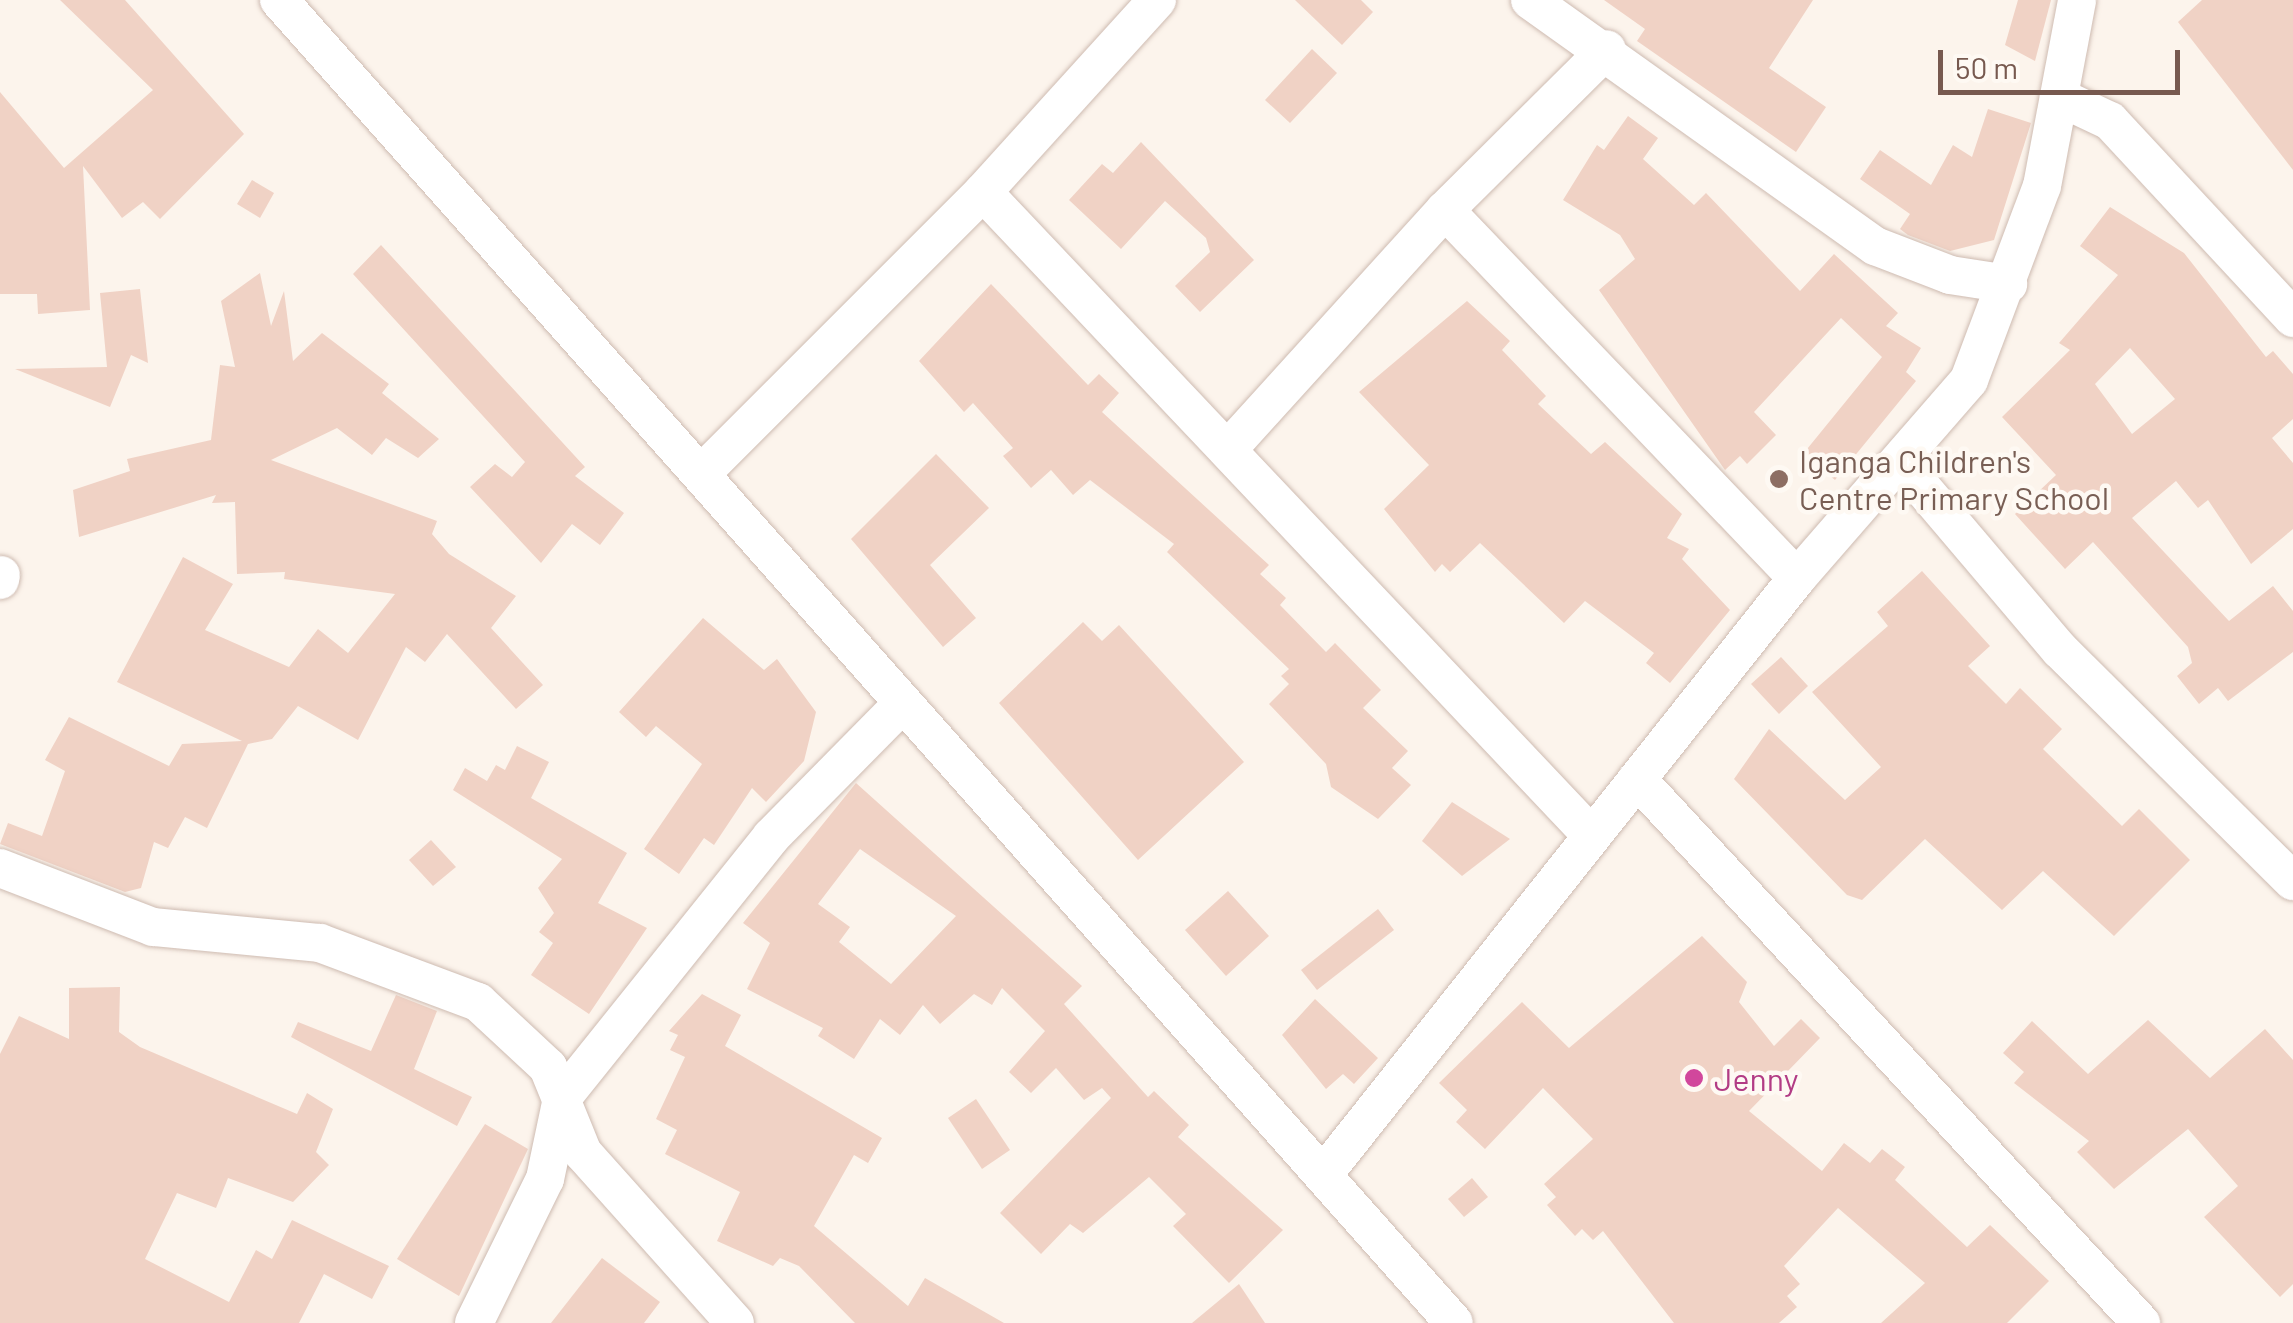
<!DOCTYPE html>
<style>
body{margin:0}
#map{position:relative;width:2293px;height:1323px;overflow:hidden;background:#fcf4ec;font-family:Barlow,sans-serif}
div>[style]{position:absolute}
.building>*{inset:0;background:#f0d2c5}
.roads{filter:drop-shadow(0 0 2px #cebbb1) drop-shadow(0 0 2px #cebbb1)}
.minor>*{height:38px;margin:-19px;padding:0 19px;transform-origin:19px;border-radius:19px;background:#fff}
.dots>*{width:28px;height:28px;translate:-50% -50%;box-sizing:border-box;border:5px solid #fef9f3;border-radius:50%}
span{translate:-50% -50%;white-space:nowrap;text-align:center;line-height:1.15;-webkit-text-stroke:9px #fef9f3;paint-order:stroke}
.education-label{font-size:32px;color:#785e54}
.left{translate:0 -50%;text-align:left}
.hotel-label{font-size:32px;color:#b23c85}
.scale{position:absolute;left:1938px;top:50px;width:242px;height:45px;box-sizing:border-box;border:5px solid #77594f;border-top:0;padding-left:12px;font-size:30px;line-height:35px;white-space:nowrap;color:#77594f;-webkit-text-stroke:8px #fef9f3;paint-order:stroke}
</style>
<div id="map">
<div class="building">
<i style="clip-path:polygon(60px 0,125px 0,244px 134px,160px 219px,143px 202px,122px 218px,83px 166px,90px 310px,38px 314px,37px 294px,0 294px,0 92px,64px 168px,153px 90px)"></i>
<i style="clip-path:polygon(1295px 0,1361px 0,1373px 12px,1342px 45px)"></i>
<i style="clip-path:polygon(1604px 0,1813px 0,1769px 68px,1826px 107px,1796px 152px,1637px 41px,1645px 29px)"></i>
<i style="clip-path:polygon(2018px 0,2051px 0,2035px 61px,2005px 45px)"></i>
<i style="clip-path:polygon(2202px 0,2293px 0,2293px 170px,2178px 22px)"></i>
<i style="clip-path:polygon(1312px 49px,1337px 73px,1290px 123px,1265px 100px)"></i>
<i style="clip-path:polygon(1988px 109px,2031px 123px,1994px 240px,1950px 251px,1908px 235px,1900px 229px,1910px 214px,1860px 179px,1880px 150px,1931px 185px,1953px 145px,1972px 157px)"></i>
<i style="clip-path:polygon(1628px 116px,1658px 138px,1643px 159px,1694px 205px,1706px 193px,1800px 291px,1834px 254px,1898px 313px,1886px 326px,1921px 348px,1906px 372px,1916px 381px,1835px 480px,1803px 454px,1882px 357px,1841px 318px,1754px 412px,1776px 435px,1747px 464px,1740px 456px,1725px 470px,1599px 290px,1635px 259px,1620px 235px,1563px 200px,1597px 145px,1604px 150px)"></i>
<i style="clip-path:polygon(1141px 142px,1254px 260px,1200px 312px,1175px 286px,1210px 252px,1206px 238px,1165px 201px,1121px 249px,1069px 200px,1102px 164px,1113px 173px)"></i>
<i style="clip-path:polygon(252px 180px,274px 193px,260px 218px,237px 204px)"></i>
<i style="clip-path:polygon(evenodd,2110px 207px,2184px 253px,2266px 357px,2273px 351px,2293px 374px,2293px 419px,2272px 438px,2293px 463px,2293px 529px,2251px 564px,2208px 500px,2198px 508px,2176px 481px,2132px 518px,2229px 621px,2273px 586px,2293px 611px,2293px 652px,2228px 701px,2218px 688px,2199px 704px,2177px 676px,2192px 663px,2188px 647px,2093px 542px,2065px 569px,2015px 514px,2056px 475px,2002px 417px,2070px 350px,2059px 343px,2118px 275px,2080px 246px,2110px 207px,2130px 348px,2175px 399px,2132px 434px,2095px 384px,2130px 348px)"></i>
<i style="clip-path:polygon(381px 245px,585px 467px,575px 476px,624px 513px,600px 545px,572px 524px,541px 563px,470px 487px,495px 464px,512px 477px,525px 462px,353px 274px)"></i>
<i style="clip-path:polygon(260px 273px,271px 326px,284px 291px,293px 361px,322px 333px,389px 384px,382px 393px,439px 439px,418px 458px,386px 438px,372px 455px,337px 428px,271px 460px,437px 521px,432px 534px,449px 554px,516px 596px,491px 628px,543px 685px,516px 709px,447px 634px,425px 662px,406px 647px,358px 740px,298px 706px,272px 739px,248px 744px,207px 828px,185px 817px,168px 848px,154px 842px,141px 888px,125px 892px,0 844px,8px 823px,42px 836px,65px 771px,45px 760px,69px 717px,169px 766px,182px 744px,242px 741px,117px 682px,183px 557px,233px 584px,205px 630px,289px 667px,318px 629px,348px 653px,395px 594px,284px 579px,285px 572px,237px 574px,235px 502px,212px 503px,216px 495px,79px 537px,73px 490px,130px 471px,127px 459px,211px 440px,220px 365px,235px 367px,221px 301px)"></i>
<i style="clip-path:polygon(991px 284px,1088px 385px,1099px 374px,1119px 393px,1102px 412px,1269px 565px,1260px 574px,1286px 598px,1280px 605px,1326px 652px,1335px 643px,1381px 690px,1363px 708px,1408px 751px,1392px 768px,1411px 785px,1378px 819px,1331px 787px,1326px 764px,1269px 704px,1289px 684px,1281px 676px,1289px 669px,1167px 552px,1174px 544px,1090px 480px,1073px 495px,1051px 470px,1031px 488px,1003px 456px,1013px 448px,973px 403px,964px 412px,919px 361px)"></i>
<i style="clip-path:polygon(140px 289px,148px 363px,131px 355px,110px 407px,15px 369px,107px 367px,100px 293px)"></i>
<i style="clip-path:polygon(1467px 301px,1510px 341px,1502px 350px,1546px 396px,1538px 404px,1591px 454px,1605px 442px,1682px 514px,1667px 538px,1689px 549px,1682px 559px,1730px 610px,1670px 683px,1646px 663px,1654px 653px,1585px 601px,1564px 623px,1480px 543px,1450px 572px,1442px 564px,1435px 572px,1384px 509px,1429px 465px,1359px 392px)"></i>
<i style="clip-path:polygon(936px 454px,989px 508px,930px 565px,976px 618px,943px 647px,851px 539px)"></i>
<i style="clip-path:polygon(1922px 571px,1990px 646px,1968px 666px,2006px 704px,2020px 688px,2062px 729px,2043px 749px,2122px 826px,2139px 809px,2190px 860px,2114px 936px,2043px 871px,2002px 910px,1925px 839px,1862px 900px,1847px 895px,1734px 779px,1769px 729px,1845px 800px,1881px 767px,1812px 692px,1888px 626px,1877px 612px)"></i>
<i style="clip-path:polygon(703px 618px,764px 670px,777px 659px,816px 712px,804px 761px,766px 802px,752px 788px,714px 845px,704px 838px,679px 874px,644px 849px,702px 764px,656px 726px,646px 737px,619px 712px)"></i>
<i style="clip-path:polygon(1083px 622px,1102px 641px,1119px 625px,1244px 762px,1138px 860px,999px 703px)"></i>
<i style="clip-path:polygon(1781px 657px,1808px 686px,1779px 714px,1751px 684px)"></i>
<i style="clip-path:polygon(517px 746px,549px 762px,531px 798px,627px 853px,598px 903px,647px 928px,589px 1014px,531px 975px,553px 943px,539px 932px,554px 913px,538px 888px,562px 859px,453px 790px,465px 768px,487px 781px,496px 765px,505px 770px)"></i>
<i style="clip-path:polygon(evenodd,856px 783px,1082px 986px,1064px 1004px,1148px 1097px,1154px 1091px,1189px 1125px,1178px 1137px,1283px 1230px,1229px 1283px,1173px 1226px,1186px 1214px,1149px 1177px,1083px 1233px,1070px 1224px,1041px 1254px,1000px 1213px,1111px 1098px,1102px 1088px,1084px 1100px,1056px 1068px,1031px 1093px,1009px 1072px,1045px 1031px,1002px 988px,992px 1005px,974px 994px,940px 1024px,923px 1005px,900px 1035px,880px 1019px,854px 1059px,818px 1036px,823px 1028px,747px 989px,770px 943px,743px 923px,856px 783px,860px 849px,956px 916px,891px 984px,839px 942px,850px 927px,818px 904px,860px 849px)"></i>
<i style="clip-path:polygon(1452px 802px,1510px 839px,1462px 876px,1422px 841px)"></i>
<i style="clip-path:polygon(431px 840px,456px 867px,433px 886px,409px 860px)"></i>
<i style="clip-path:polygon(1228px 891px,1269px 936px,1226px 976px,1185px 930px)"></i>
<i style="clip-path:polygon(1378px 909px,1394px 930px,1317px 990px,1301px 970px)"></i>
<i style="clip-path:polygon(1702px 936px,1747px 982px,1739px 1002px,1774px 1046px,1801px 1019px,1820px 1038px,1749px 1111px,1822px 1171px,1844px 1143px,1870px 1163px,1882px 1149px,1905px 1167px,1895px 1180px,1967px 1247px,1990px 1225px,2049px 1281px,2007px 1323px,1881px 1323px,1925px 1283px,1838px 1208px,1784px 1266px,1800px 1284px,1787px 1296px,1797px 1307px,1779px 1323px,1674px 1323px,1603px 1231px,1593px 1240px,1582px 1229px,1575px 1236px,1547px 1205px,1556px 1197px,1544px 1184px,1593px 1139px,1543px 1088px,1485px 1149px,1456px 1122px,1467px 1110px,1439px 1083px,1522px 1002px,1569px 1048px)"></i>
<i style="clip-path:polygon(120px 987px,119px 1032px,140px 1047px,297px 1114px,307px 1093px,333px 1109px,316px 1152px,329px 1165px,293px 1202px,228px 1178px,216px 1208px,177px 1193px,145px 1259px,229px 1302px,256px 1250px,272px 1259px,292px 1220px,389px 1266px,372px 1299px,324px 1274px,299px 1323px,0 1323px,0 1054px,19px 1016px,69px 1039px,69px 988px)"></i>
<i style="clip-path:polygon(702px 994px,741px 1015px,725px 1046px,882px 1138px,868px 1163px,854px 1155px,814px 1226px,908px 1306px,925px 1278px,1004px 1323px,855px 1323px,799px 1266px,780px 1258px,773px 1266px,717px 1241px,740px 1192px,665px 1154px,677px 1130px,656px 1119px,685px 1057px,670px 1050px,678px 1035px,669px 1031px)"></i>
<i style="clip-path:polygon(396px 995px,437px 1011px,414px 1069px,472px 1097px,457px 1126px,291px 1037px,298px 1022px,371px 1051px)"></i>
<i style="clip-path:polygon(1315px 999px,1378px 1058px,1354px 1084px,1343px 1074px,1326px 1089px,1282px 1035px)"></i>
<i style="clip-path:polygon(2148px 1020px,2210px 1078px,2265px 1029px,2293px 1060px,2293px 1284px,2280px 1297px,2204px 1217px,2238px 1186px,2188px 1129px,2114px 1189px,2077px 1152px,2089px 1141px,2014px 1083px,2024px 1072px,2003px 1053px,2032px 1021px,2088px 1074px)"></i>
<i style="clip-path:polygon(976px 1099px,1010px 1150px,982px 1169px,948px 1118px)"></i>
<i style="clip-path:polygon(485px 1124px,528px 1149px,459px 1296px,397px 1259px)"></i>
<i style="clip-path:polygon(1472px 1178px,1488px 1197px,1464px 1217px,1448px 1199px)"></i>
<i style="clip-path:polygon(602px 1258px,660px 1302px,644px 1323px,551px 1323px)"></i>
<i style="clip-path:polygon(1239px 1284px,1265px 1323px,1192px 1323px)"></i>
</div>
<div class="roads">
<div class="minor">
<i style="left:279px;top:0;width:1769px;rotate:48.39deg"></i>
<i style="left:1530px;top:0;width:424px;rotate:35.5deg"></i>
<i style="left:1875px;top:246px;width:80px;rotate:21.1deg"></i>
<i style="left:1950px;top:275px;width:59px;rotate:8.8deg"></i>
<i style="left:2059px;top:97px;width:56px;rotate:25.2deg"></i>
<i style="left:2110px;top:121px;width:269px;rotate:47.1deg"></i>
<i style="left:983px;top:192px;width:886px;rotate:46.6deg"></i>
<i style="left:1445px;top:210px;width:509px;rotate:46.27deg"></i>
<i style="left:1230px;top:447px;width:320px;rotate:-47.8deg"></i>
<i style="left:1445px;top:210px;width:228px;rotate:-44.8deg"></i>
<i style="left:1902px;top:464px;width:244px;rotate:49.7deg"></i>
<i style="left:2060px;top:650px;width:328px;rotate:44.8deg"></i>
<i style="left:702px;top:473px;width:397px;rotate:-45deg"></i>
<i style="left:983px;top:192px;width:259px;rotate:-47.8deg"></i>
<i style="left:0;top:580px;width:5px;rotate:-79deg"></i>
<i style="left:1637px;top:779px;width:742px;rotate:47.19deg"></i>
<i style="left:0;top:868px;width:164px;rotate:21.1deg"></i>
<i style="left:153px;top:927px;width:168px;rotate:5.5deg"></i>
<i style="left:320px;top:943px;width:169px;rotate:20.5deg"></i>
<i style="left:478px;top:1002px;width:96px;rotate:42.9deg"></i>
<i style="left:548px;top:1067px;width:93px;rotate:67.9deg"></i>
<i style="left:583px;top:1153px;width:228px;rotate:48.2deg"></i>
<i style="left:1327px;top:1170px;width:756px;rotate:-51.55deg"></i>
<i style="left:1797px;top:578px;width:262px;rotate:-49deg"></i>
<i style="left:1969px;top:380px;width:207px;rotate:-69.4deg"></i>
<i style="left:2042px;top:186px;width:189px;rotate:-79.3deg"></i>
<i style="left:474px;top:1323px;width:161px;rotate:-63.8deg"></i>
<i style="left:545px;top:1179px;width:83px;rotate:-78.1deg"></i>
<i style="left:562px;top:1098px;width:334px;rotate:-51.3deg"></i>
<i style="left:771px;top:837px;width:182px;rotate:-45.4deg"></i>
</div>
</div>
<div class="dots">
<i style="left:1779px;top:479px;background:#8d6e63"></i>
<i style="left:1694px;top:1078px;background:#d1479c"></i>
</div>
<div class="education-label">
<span class="left" style="left:1799px;top:479px">Iganga Children's<br>Centre Primary School</span>
</div>
<div class="hotel-label">
<span class="left" style="left:1714px;top:1078px">Jenny</span>
</div>
<div class="scale">50 m</div>
</div>
